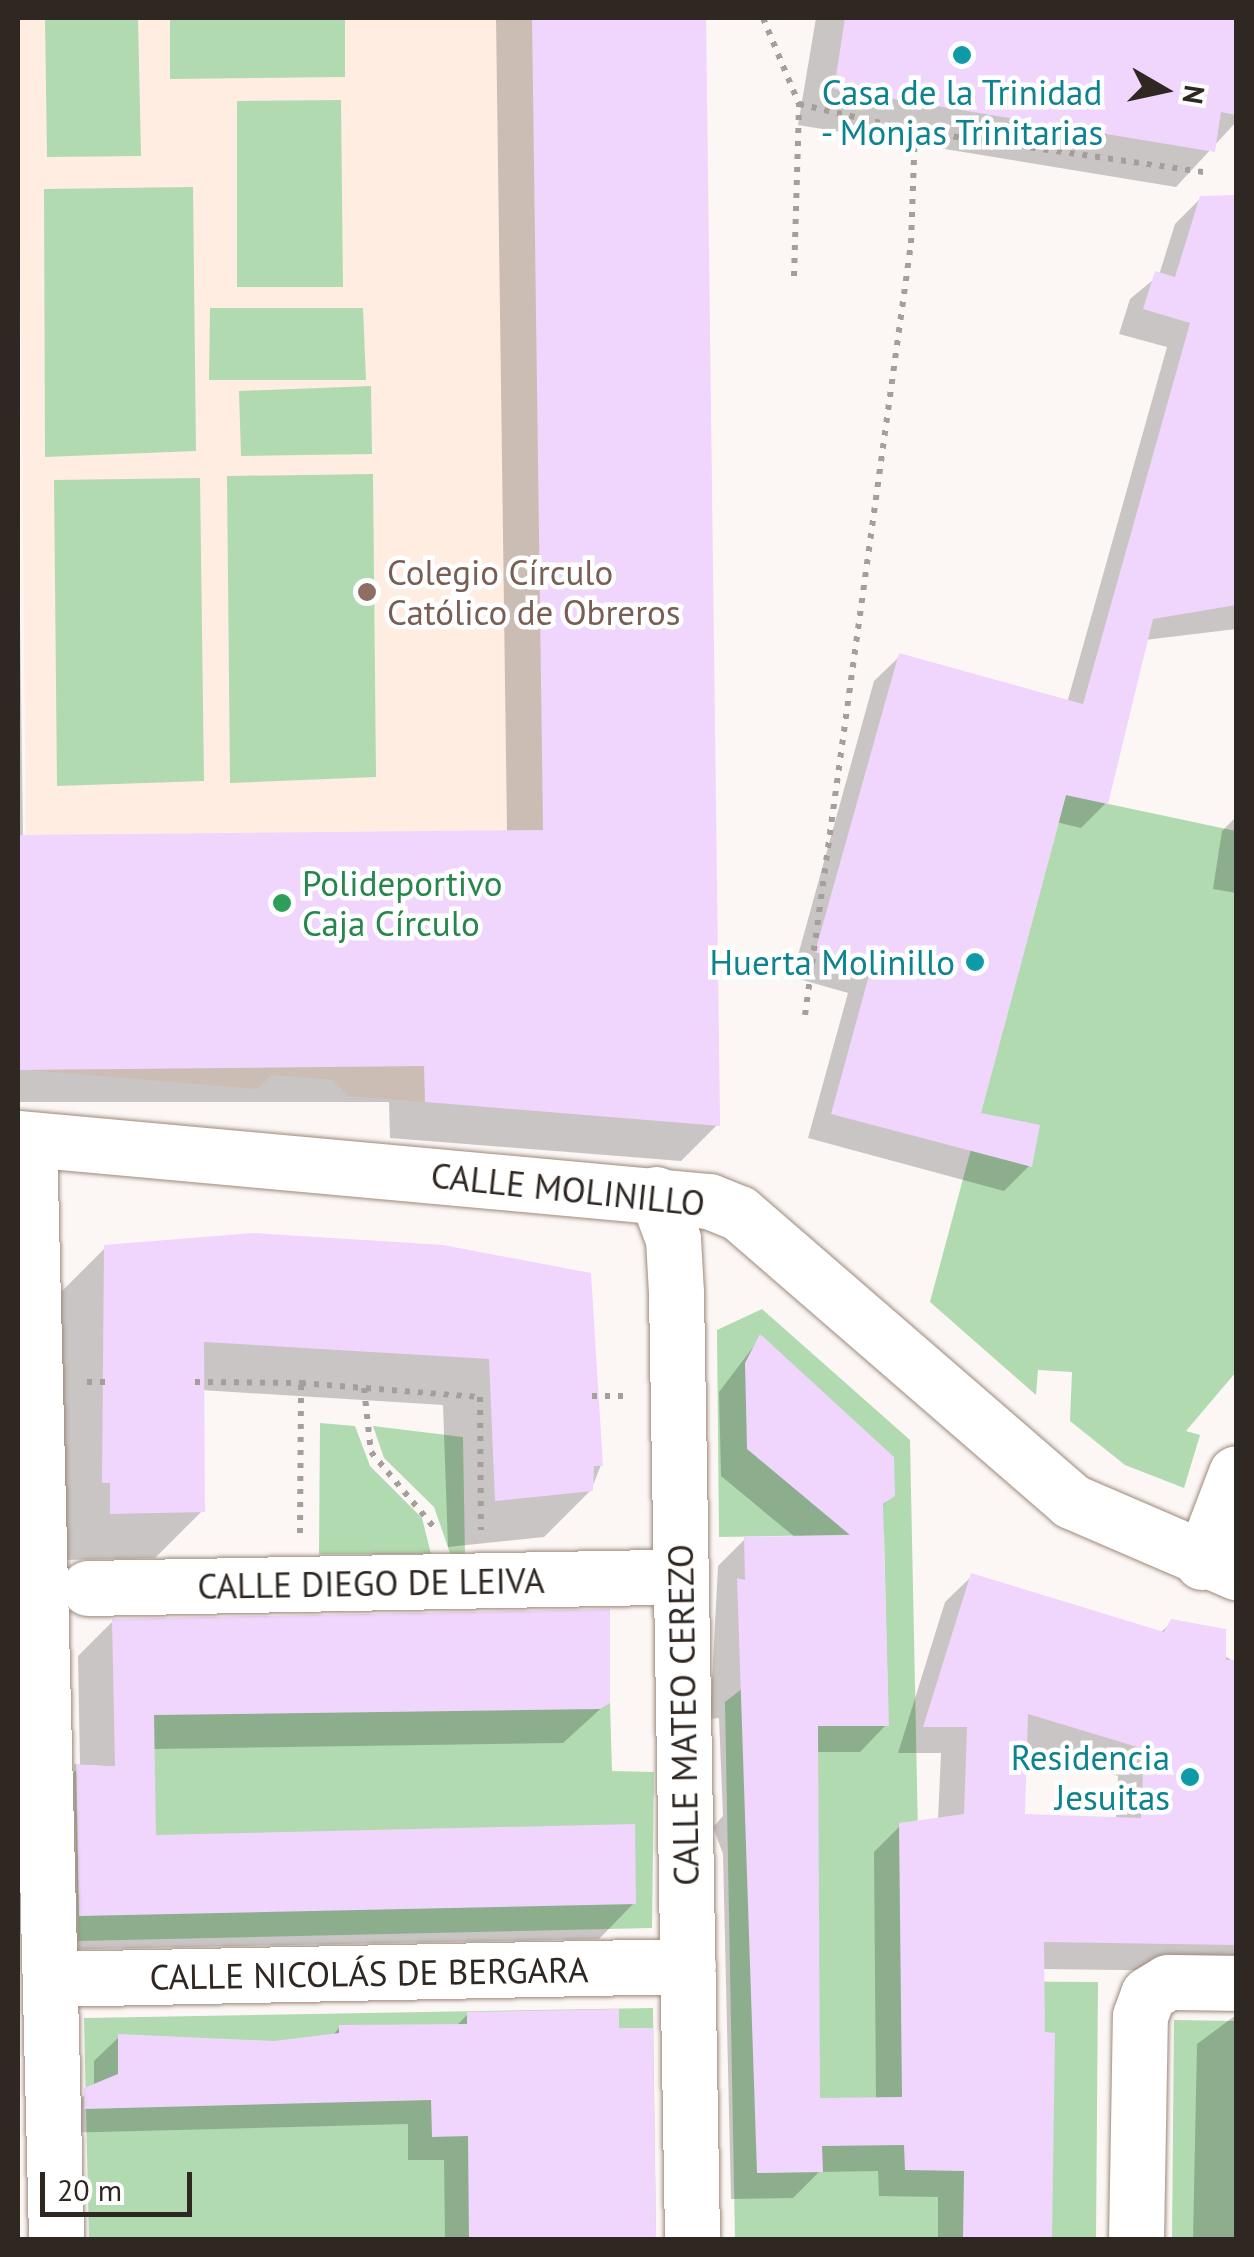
<!DOCTYPE html>
<meta charset="utf-8">
<style>
body{margin:0}
#map{position:relative;width:1254px;height:2257px;overflow:hidden;background:#fcf7f5;font-family:"PT Sans",sans-serif}
div>[style]{position:absolute}
.built>*{inset:0;background:#ffede2}
.green>*{inset:0;background:#b1dab0}
.shadow>*{inset:0;background:#0003}
.building>*{inset:0;background:#f0d5fd}
.path>*{height:6px;margin-top:-3px;transform-origin:0;background:repeating-linear-gradient(90deg,#a59f9b 0 5px,transparent 0 13px)}
.roads{filter:drop-shadow(0 0 2px #9d897b) drop-shadow(0 0 2px #9d897b)}
.minor>*{height:55px;margin:-27.5px;padding:0 27.5px;transform-origin:27.5px;border-radius:27.5px;background:#fff}
.dots>*{width:28px;height:28px;translate:-50% -50%;box-sizing:border-box;border:5px solid #fff;border-radius:50%}
span{translate:-50% -50%;white-space:nowrap;text-align:center;line-height:1.15;-webkit-text-stroke:9px #fff;paint-order:stroke}
.culture-label{font-size:35px;color:#0d838f}
.right{translate:-100% -50%;text-align:right}
.education-label{font-size:35px;color:#785e54}
.left{translate:0 -50%;text-align:left}
.leisure-label{font-size:35px;color:#27864d}
.street-label{font-size:35px;color:#2f2722}
.frame{position:absolute;inset:0;border:20px solid #2f2722;pointer-events:none}
.north{position:absolute;left:1114px;top:40px;width:100px;height:100px;-webkit-text-stroke:8px #fff;paint-order:stroke;rotate:99deg;font-size:28px;font-weight:700;line-height:40px;text-align:center;color:#2f2722}
.north::after{content:'';display:block;margin:auto;width:35px;height:45px;background:#2f2722;clip-path:polygon(50% 0,100% 100%,50% 72%,0 100%)}
.scale{position:absolute;left:40px;top:2172px;width:152px;height:45px;box-sizing:border-box;border:5px solid #2f2722;border-top:0;padding-left:12px;font-size:30px;line-height:35px;white-space:nowrap;color:#2f2722;-webkit-text-stroke:8px #fff;paint-order:stroke}
</style>
<div id="map">
<div class="built">
<i style="clip-path:polygon(18px 18px,706px 18px,720px 1126px,348px 1096px,333px 1080px,272px 1075px,257px 1089px,28px 1070px)"></i>
</div>
<div class="green">
<i style="clip-path:polygon(45px 18px,138px 18px,141px 156px,47px 157px)"></i>
<i style="clip-path:polygon(170px 18px,345px 18px,345px 77px,170px 79px)"></i>
<i style="clip-path:polygon(341px 100px,343px 287px,237px 287px,237px 101px)"></i>
<i style="clip-path:polygon(193px 187px,196px 451px,45px 457px,44px 189px)"></i>
<i style="clip-path:polygon(210px 308px,363px 308px,366px 380px,209px 380px)"></i>
<i style="clip-path:polygon(371px 386px,372px 454px,241px 456px,239px 391px)"></i>
<i style="clip-path:polygon(373px 474px,376px 777px,230px 783px,227px 476px)"></i>
<i style="clip-path:polygon(200px 478px,204px 781px,57px 786px,54px 480px)"></i>
<i style="clip-path:polygon(1066px 795px,1236px 831px,1236px 1372px,1186px 1431px,1200px 1435px,1184px 1488px,1125px 1465px,1070px 1421px,1072px 1372px,1038px 1370px,1036px 1395px,930px 1302px)"></i>
<i style="clip-path:polygon(762px 1309px,910px 1440px,921px 1981px,1098px 1982px,1096px 2239px,735px 2239px,725px 1702px,743px 1688px,888px 1706px,884px 1534px,719px 1537px,717px 1330px)"></i>
<i style="clip-path:polygon(320px 1423px,355px 1426px,370px 1466px,422px 1518px,431px 1554px,319px 1554px)"></i>
<i style="clip-path:polygon(373px 1426px,463px 1437px,465px 1556px,451px 1556px,434px 1507px,384px 1458px)"></i>
<i style="clip-path:polygon(600px 1703px,610px 1703px,612px 1771px,654px 1772px,652px 1928px,78px 1941px,74px 1764px,116px 1766px,130px 1715px)"></i>
<i style="clip-path:polygon(653px 2008px,656px 2239px,89px 2239px,84px 2018px)"></i>
<i style="clip-path:polygon(1174px 2020px,1236px 2021px,1236px 2239px,1172px 2239px)"></i>
</div>
<div class="shadow">
<i style="clip-path:polygon(496px 18px,704px 18px,717px 1125px,681px 1161px,390px 1138px,389px 1102px,18px 1102px,18px 471px,23px 837px,507px 832px)"></i>
<i style="clip-path:polygon(816px 18px,1236px 18px,1236px 122px,1176px 187px,798px 125px)"></i>
<i style="clip-path:polygon(1236px 197px,1236px 629px,1145px 640px,1106px 803px,1081px 828px,1056px 822px,978px 1115px,1029px 1166px,1004px 1191px,808px 1138px,848px 993px,792px 977px,874px 681px,900px 656px,1067px 703px,1167px 347px,1119px 334px,1130px 299px,1159px 275px,1175px 224px,1201px 198px)"></i>
<i style="clip-path:polygon(1236px 817px,1236px 893px,1213px 889px,1222px 831px)"></i>
<i style="clip-path:polygon(311px 1237px,443px 1248px,601px 1465px,591px 1490px,544px 1537px,448px 1547px,443px 1405px,201px 1390px,202px 1511px,155px 1558px,64px 1560px,58px 1295px,105px 1248px)"></i>
<i style="clip-path:polygon(evenodd,760px 1338px,893px 1495px,881px 1507px,886px 1725px,860px 1752px,816px 1752px,818px 2101px,876px 2100px,874px 1852px,901px 1825px,938px 1820px,941px 1753px,898px 1753px,945px 1602px,972px 1576px,1160px 1633px,1172px 1622px,1236px 1663px,1236px 2003px,1196px 1971px,1042px 1969px,1049px 2240px,938px 2240px,938px 2197px,879px 2196px,878px 2171px,819px 2172px,793px 2198px,731px 2199px,723px 1854px,713px 1827px,723px 1816px,719px 1718px,710px 1719px,718px 1566px,745px 1539px,796px 1538px,721px 1476px,719px 1392px,760px 1338px,1025px 1747px,1118px 1776px,1116px 1820px,1022px 1817px,1025px 1747px)"></i>
<i style="clip-path:polygon(113px 1621px,608px 1702px,563px 1743px,152px 1749px,153px 1838px,634px 1903px,599px 1939px,45px 1950px,42px 1802px,80px 1767px,78px 1656px)"></i>
<i style="clip-path:polygon(468px 2014px,617px 2031px,654px 2240px,418px 2240px,445px 2239px,444px 2160px,408px 2160px,408px 2124px,60px 2133px,60px 2116px,94px 2087px,94px 2061px,119px 2037px,274px 2043px,331px 2037px,340px 2027px,456px 2026px)"></i>
<i style="clip-path:polygon(1236px 2015px,1236px 2240px,1193px 2240px,1197px 2044px)"></i>
</div>
<div class="building">
<i style="clip-path:polygon(532px 18px,706px 18px,720px 1126px,425px 1102px,424px 1066px,18px 1070px,18px 835px,543px 830px)"></i>
<i style="clip-path:polygon(845px 18px,1236px 18px,1236px 115px,1221px 112px,1215px 152px,834px 89px)"></i>
<i style="clip-path:polygon(1236px 195px,1236px 605px,1153px 619px,1108px 804px,1066px 795px,981px 1113px,1040px 1125px,1032px 1167px,831px 1114px,871px 968px,815px 952px,899px 653px,1083px 704px,1190px 323px,1143px 309px,1155px 271px,1175px 277px,1200px 196px)"></i>
<i style="clip-path:polygon(253px 1233px,443px 1245px,591px 1273px,603px 1466px,594px 1466px,593px 1491px,495px 1501px,489px 1359px,204px 1342px,205px 1512px,110px 1514px,110px 1483px,102px 1483px,104px 1245px)"></i>
<i style="clip-path:polygon(evenodd,760px 1334px,894px 1457px,895px 1496px,883px 1504px,889px 1726px,818px 1726px,820px 2098px,902px 2097px,899px 1823px,964px 1814px,967px 1727px,923px 1727px,971px 1573px,1164px 1632px,1171px 1619px,1226px 1629px,1226px 1660px,1236px 1660px,1236px 1945px,1044px 1942px,1045px 2032px,1055px 2033px,1052px 2240px,963px 2240px,964px 2171px,905px 2170px,904px 2145px,822px 2146px,823px 2172px,757px 2173px,737px 1578px,745px 1580px,744px 1537px,850px 1535px,747px 1449px,745px 1363px,760px 1334px,1028px 1714px,1144px 1749px,1141px 1818px,1025px 1814px,1028px 1714px)"></i>
<i style="clip-path:polygon(610px 1609px,610px 1703px,600px 1709px,154px 1715px,156px 1835px,635px 1824px,636px 1904px,79px 1916px,76px 1764px,115px 1766px,112px 1619px)"></i>
<i style="clip-path:polygon(619px 2009px,619px 2028px,653px 2028px,656px 2240px,469px 2240px,468px 2136px,432px 2137px,431px 2100px,84px 2109px,84px 2088px,118px 2074px,118px 2034px,274px 2041px,339px 2033px,339px 2025px,467px 2024px,467px 2012px)"></i>
</div>
<div class="path">
<i style="left:763px;top:18px;width:93px;rotate:67.3deg"></i>
<i style="left:799px;top:104px;width:119px;rotate:13.1deg"></i>
<i style="left:794px;top:276px;width:172px;rotate:-88.3deg"></i>
<i style="left:805px;top:1015px;width:779px;rotate:-82.18deg"></i>
<i style="left:911px;top:243px;width:112px;rotate:-88deg"></i>
<i style="left:915px;top:131px;width:292px;rotate:8.1deg"></i>
<i style="left:87px;top:1382px;width:21px"></i>
<i style="left:195px;top:1382px;width:106px;rotate:0.5deg"></i>
<i style="left:364px;top:1388px;width:64px;rotate:83.8deg"></i>
<i style="left:371px;top:1452px;width:103px;rotate:50.1deg"></i>
<i style="left:592px;top:1396px;width:32px"></i>
<i style="left:300px;top:1533px;width:150px;rotate:-89.6deg"></i>
<i style="left:301px;top:1383px;width:180px;rotate:4.5deg"></i>
<i style="left:480px;top:1397px;width:133px;rotate:89.6deg"></i>
</div>
<div class="roads">
<div class="minor">
<i style="left:18px;top:1138px;width:694px;rotate:5.21deg"></i>
<i style="left:709px;top:1201px;width:32px;rotate:22deg"></i>
<i style="left:739px;top:1213px;width:440px;rotate:40.9deg"></i>
<i style="left:1071px;top:1501px;width:180px;rotate:23.3deg"></i>
<i style="left:29px;top:1140px;width:1100px;rotate:88.59deg"></i>
<i style="left:656px;top:1194px;width:48px;rotate:69.3deg"></i>
<i style="left:673px;top:1239px;width:53px;rotate:86.8deg"></i>
<i style="left:676px;top:1292px;width:948px;rotate:89.03deg"></i>
<i style="left:1202px;top:1562px;width:95px;rotate:-69.1deg"></i>
<i style="left:88px;top:1588px;width:566px;rotate:-1.11deg"></i>
<i style="left:50px;top:1979px;width:638px;rotate:-1.17deg"></i>
<i style="left:1136px;top:2240px;width:224px;rotate:-89deg"></i>
<i style="left:1140px;top:2016px;width:23px;rotate:-70deg"></i>
<i style="left:1148px;top:1994px;width:23px;rotate:-31deg"></i>
<i style="left:1168px;top:1982px;width:68px;rotate:0.8deg"></i>
</div>
</div>
<div class="dots">
<i style="left:962px;top:55px;background:#0f9aa8"></i>
<i style="left:367px;top:592px;background:#8d6e63"></i>
<i style="left:282px;top:903px;background:#2e9e5b"></i>
<i style="left:975px;top:962px;background:#0f9aa8"></i>
<i style="left:1190px;top:1777px;background:#0f9aa8"></i>
</div>
<div class="culture-label">
<span style="left:962px;top:112px">Casa de la Trinidad<br>- Monjas Trinitarias</span>
<span class="right" style="left:955px;top:962px">Huerta Molinillo</span>
<span class="right" style="left:1170px;top:1777px">Residencia<br>Jesuitas</span>
</div>
<div class="education-label">
<span class="left" style="left:387px;top:592px">Colegio Círculo<br>Católico de Obreros</span>
</div>
<div class="leisure-label">
<span class="left" style="left:302px;top:903px">Polideportivo<br>Caja Círculo</span>
</div>
<div class="street-label">
<span style="left:568px;top:1189px;rotate:6deg">CALLE MOLINILLO</span>
<span style="left:371px;top:1583px;rotate:-1deg">CALLE DIEGO DE LEIVA</span>
<span style="left:683px;top:1715px;rotate:-91deg">CALLE MATEO CEREZO</span>
<span style="left:369px;top:1973px;rotate:-1deg">CALLE NICOLÁS DE BERGARA</span>
</div>
<div class="frame"></div>
<div class="north">N</div>
<div class="scale">20 m</div>
</div>
